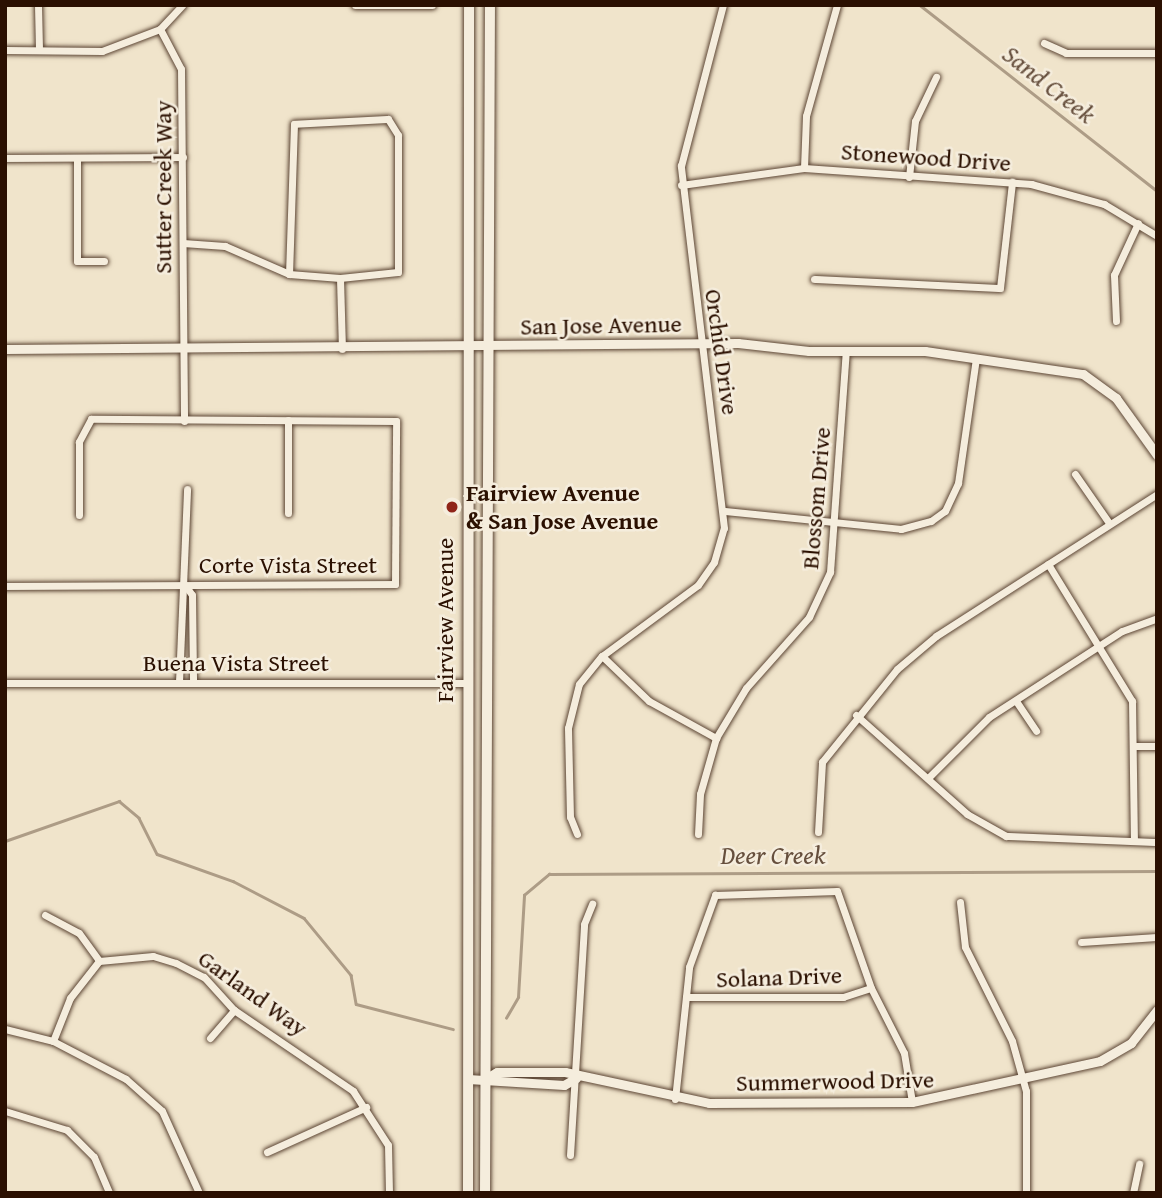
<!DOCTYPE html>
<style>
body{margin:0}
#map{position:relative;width:1162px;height:1198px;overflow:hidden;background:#f0e4cb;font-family:"Gentium Book Plus",serif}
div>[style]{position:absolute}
.stream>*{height:2.5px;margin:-1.25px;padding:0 1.25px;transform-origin:1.25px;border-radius:1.25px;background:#ad9c86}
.roads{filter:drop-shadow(0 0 2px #5c4534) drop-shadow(0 0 2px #5c4534)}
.minor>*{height:7px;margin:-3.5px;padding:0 3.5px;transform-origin:3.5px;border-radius:3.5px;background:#f5eddd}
.tertiary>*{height:9px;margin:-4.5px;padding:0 4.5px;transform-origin:4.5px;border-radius:4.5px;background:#f5eddd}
.secondary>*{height:10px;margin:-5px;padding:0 5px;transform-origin:5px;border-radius:5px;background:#f5eddd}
.dots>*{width:19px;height:19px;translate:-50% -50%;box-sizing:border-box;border:4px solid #f5eddd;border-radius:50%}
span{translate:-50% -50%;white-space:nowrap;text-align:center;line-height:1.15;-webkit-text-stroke:5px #f5eddd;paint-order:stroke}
.street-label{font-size:24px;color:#2b1001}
.poi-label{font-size:24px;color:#2b1001;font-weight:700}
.left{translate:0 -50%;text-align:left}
.water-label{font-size:26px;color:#664f3d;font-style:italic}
.frame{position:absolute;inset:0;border:7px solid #2b1001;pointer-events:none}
</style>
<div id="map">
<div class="stream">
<i style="left:920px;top:5px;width:301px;rotate:38.1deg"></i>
<i style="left:5px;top:841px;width:121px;rotate:-19.3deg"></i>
<i style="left:119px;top:801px;width:26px;rotate:40deg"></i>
<i style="left:139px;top:818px;width:40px;rotate:63.4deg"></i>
<i style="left:157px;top:854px;width:81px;rotate:19.6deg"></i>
<i style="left:233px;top:881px;width:80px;rotate:27.5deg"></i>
<i style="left:304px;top:918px;width:74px;rotate:50.5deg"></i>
<i style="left:351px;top:975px;width:29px;rotate:80deg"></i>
<i style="left:356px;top:1004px;width:100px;rotate:14.5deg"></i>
<i style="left:506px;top:1018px;width:24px;rotate:-60deg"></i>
<i style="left:518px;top:997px;width:102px;rotate:-86.6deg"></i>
<i style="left:524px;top:895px;width:33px;rotate:-40deg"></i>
<i style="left:549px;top:874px;width:608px;rotate:-0.28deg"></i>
</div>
<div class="roads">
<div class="minor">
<i style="left:38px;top:5px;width:45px;rotate:88.7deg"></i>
<i style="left:355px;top:5px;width:77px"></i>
<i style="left:160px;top:29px;width:45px;rotate:62.3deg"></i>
<i style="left:181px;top:69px;width:352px;rotate:89.5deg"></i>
<i style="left:1044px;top:43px;width:24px;rotate:24deg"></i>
<i style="left:1066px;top:53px;width:91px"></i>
<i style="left:5px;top:50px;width:97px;rotate:0.6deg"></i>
<i style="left:102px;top:51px;width:62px;rotate:-20.8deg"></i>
<i style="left:160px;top:29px;width:33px;rotate:-47deg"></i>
<i style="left:5px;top:158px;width:178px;rotate:-0.3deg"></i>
<i style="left:77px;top:159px;width:102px;rotate:90deg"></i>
<i style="left:77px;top:261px;width:27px"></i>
<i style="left:804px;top:168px;width:52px;rotate:-87.8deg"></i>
<i style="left:806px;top:116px;width:115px;rotate:-74.4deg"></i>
<i style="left:909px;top:177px;width:56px;rotate:-83.9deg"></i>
<i style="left:915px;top:121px;width:49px;rotate:-64.5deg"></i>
<i style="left:681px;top:185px;width:124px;rotate:-7.9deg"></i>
<i style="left:804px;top:168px;width:228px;rotate:4deg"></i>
<i style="left:1031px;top:184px;width:76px;rotate:15.3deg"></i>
<i style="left:1104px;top:204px;width:62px;rotate:31.1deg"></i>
<i style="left:183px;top:243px;width:42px;rotate:4.1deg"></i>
<i style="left:225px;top:246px;width:70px;rotate:23.6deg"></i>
<i style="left:289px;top:274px;width:51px;rotate:4.5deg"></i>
<i style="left:340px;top:278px;width:58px;rotate:-5.9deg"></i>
<i style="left:398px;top:272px;width:137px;rotate:-90deg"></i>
<i style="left:398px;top:135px;width:19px;rotate:-122deg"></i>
<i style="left:388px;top:119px;width:94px;rotate:177deg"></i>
<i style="left:294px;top:124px;width:150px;rotate:91.9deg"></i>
<i style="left:340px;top:278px;width:71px;rotate:88.4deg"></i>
<i style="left:814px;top:279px;width:186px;rotate:2.8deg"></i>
<i style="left:1000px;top:288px;width:107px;rotate:-83.5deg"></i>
<i style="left:1116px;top:321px;width:46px;rotate:-92.5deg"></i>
<i style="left:1114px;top:275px;width:57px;rotate:-65.2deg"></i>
<i style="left:288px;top:420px;width:93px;rotate:90deg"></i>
<i style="left:1075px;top:474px;width:60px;rotate:55.2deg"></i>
<i style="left:725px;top:511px;width:177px;rotate:5.8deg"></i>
<i style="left:901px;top:529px;width:31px;rotate:-15deg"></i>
<i style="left:931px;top:521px;width:17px;rotate:-36deg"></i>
<i style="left:945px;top:511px;width:31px;rotate:-65deg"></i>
<i style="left:958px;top:483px;width:126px;rotate:-81.8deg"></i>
<i style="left:1048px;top:564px;width:161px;rotate:58.5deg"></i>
<i style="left:1132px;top:701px;width:140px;rotate:89.2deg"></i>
<i style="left:185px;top:585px;width:12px;rotate:55deg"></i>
<i style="left:192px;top:595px;width:87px;rotate:89.3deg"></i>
<i style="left:5px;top:586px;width:390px;rotate:-0.3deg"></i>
<i style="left:395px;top:584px;width:163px;rotate:-89.6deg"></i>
<i style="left:396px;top:421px;width:305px;rotate:-179.6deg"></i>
<i style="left:91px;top:419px;width:26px;rotate:118deg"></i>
<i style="left:79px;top:442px;width:73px;rotate:90deg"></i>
<i style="left:602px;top:656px;width:65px;rotate:43.8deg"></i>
<i style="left:649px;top:701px;width:77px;rotate:28.9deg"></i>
<i style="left:179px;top:682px;width:193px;rotate:-87.6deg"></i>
<i style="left:5px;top:683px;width:461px"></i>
<i style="left:1016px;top:701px;width:36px;rotate:56deg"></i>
<i style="left:856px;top:715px;width:149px;rotate:41.7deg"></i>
<i style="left:967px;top:814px;width:45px;rotate:29.4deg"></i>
<i style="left:1006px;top:836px;width:151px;rotate:2.3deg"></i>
<i style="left:1136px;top:746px;width:21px"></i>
<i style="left:928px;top:778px;width:86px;rotate:-45deg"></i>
<i style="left:989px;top:717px;width:158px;rotate:-32.9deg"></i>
<i style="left:1122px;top:631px;width:37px;rotate:-20deg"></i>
<i style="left:818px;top:832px;width:70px;rotate:-86.7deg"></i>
<i style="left:822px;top:762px;width:119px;rotate:-51.1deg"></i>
<i style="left:897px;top:669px;width:51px;rotate:-40.2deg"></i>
<i style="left:936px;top:636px;width:263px;rotate:-32.7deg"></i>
<i style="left:577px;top:834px;width:18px;rotate:-112deg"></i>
<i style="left:570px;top:817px;width:89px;rotate:-91.3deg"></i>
<i style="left:568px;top:728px;width:45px;rotate:-76deg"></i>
<i style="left:579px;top:684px;width:36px;rotate:-51deg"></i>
<i style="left:602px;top:656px;width:119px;rotate:-36.5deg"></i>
<i style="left:698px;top:585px;width:28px;rotate:-55deg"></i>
<i style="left:714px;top:562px;width:35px;rotate:-74deg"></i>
<i style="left:724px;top:528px;width:365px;rotate:-96.8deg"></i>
<i style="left:681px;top:166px;width:166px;rotate:-75.4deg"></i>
<i style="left:698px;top:834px;width:40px;rotate:-87.1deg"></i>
<i style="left:700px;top:794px;width:58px;rotate:-74.1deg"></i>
<i style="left:716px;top:738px;width:58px;rotate:-59deg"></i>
<i style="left:746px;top:688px;width:95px;rotate:-48.4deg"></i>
<i style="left:809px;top:617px;width:50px;rotate:-65deg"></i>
<i style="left:830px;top:572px;width:222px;rotate:-85.9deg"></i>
<i style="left:960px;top:902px;width:45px;rotate:83.7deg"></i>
<i style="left:965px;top:947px;width:105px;rotate:63.4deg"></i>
<i style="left:1012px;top:1041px;width:52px;rotate:74.4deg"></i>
<i style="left:1026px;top:1091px;width:102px;rotate:90deg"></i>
<i style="left:45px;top:915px;width:38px;rotate:28deg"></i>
<i style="left:79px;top:933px;width:34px;rotate:54deg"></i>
<i style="left:1081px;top:942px;width:76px;rotate:-3.8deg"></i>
<i style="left:686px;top:997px;width:157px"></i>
<i style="left:843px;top:997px;width:29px;rotate:-18deg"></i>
<i style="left:5px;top:1029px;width:49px;rotate:14deg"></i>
<i style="left:53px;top:1041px;width:82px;rotate:27.5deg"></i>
<i style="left:126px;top:1079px;width:48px;rotate:41.6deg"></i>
<i style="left:162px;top:1111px;width:90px;rotate:65.7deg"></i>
<i style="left:210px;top:1038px;width:37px;rotate:-49deg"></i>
<i style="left:53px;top:1041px;width:46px;rotate:-68.4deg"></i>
<i style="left:70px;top:998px;width:47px;rotate:-51.9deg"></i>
<i style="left:99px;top:961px;width:54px;rotate:-5.3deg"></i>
<i style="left:153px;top:956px;width:24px;rotate:17deg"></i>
<i style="left:176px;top:963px;width:31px;rotate:27deg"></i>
<i style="left:204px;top:977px;width:45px;rotate:47.7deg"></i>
<i style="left:234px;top:1010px;width:144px;rotate:34.2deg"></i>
<i style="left:353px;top:1091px;width:64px;rotate:57.1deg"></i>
<i style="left:388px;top:1145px;width:48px;rotate:88.8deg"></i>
<i style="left:675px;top:1099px;width:133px;rotate:-83.9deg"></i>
<i style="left:689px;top:967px;width:77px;rotate:-70.1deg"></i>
<i style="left:715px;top:895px;width:122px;rotate:-1.9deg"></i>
<i style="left:837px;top:891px;width:103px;rotate:70.7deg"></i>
<i style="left:871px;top:988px;width:73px;rotate:63.1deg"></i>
<i style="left:904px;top:1053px;width:50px;rotate:80.7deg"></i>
<i style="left:5px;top:1111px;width:65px;rotate:17deg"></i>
<i style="left:67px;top:1130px;width:38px;rotate:45deg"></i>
<i style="left:94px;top:1157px;width:39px;rotate:67deg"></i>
<i style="left:267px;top:1152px;width:109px;rotate:-24.4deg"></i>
<i style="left:570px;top:1155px;width:231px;rotate:-86.5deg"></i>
<i style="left:584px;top:924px;width:22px;rotate:-68deg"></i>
<i style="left:1133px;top:1193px;width:30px;rotate:-78deg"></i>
</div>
<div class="tertiary">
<i style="left:5px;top:349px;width:733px;rotate:-0.47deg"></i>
<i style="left:738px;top:343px;width:71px;rotate:6.4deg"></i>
<i style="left:809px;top:351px;width:116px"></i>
<i style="left:925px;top:351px;width:160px;rotate:8.3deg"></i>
<i style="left:1083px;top:374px;width:41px;rotate:36deg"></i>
<i style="left:1116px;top:398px;width:70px;rotate:54.3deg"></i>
<i style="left:468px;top:1079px;width:96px;rotate:3.6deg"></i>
<i style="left:564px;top:1085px;width:14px;rotate:-30deg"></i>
<i style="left:485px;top:1079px;width:14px;rotate:-30deg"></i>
<i style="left:497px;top:1072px;width:68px"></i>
<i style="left:565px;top:1072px;width:147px;rotate:12.1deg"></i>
<i style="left:709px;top:1103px;width:203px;rotate:-0.3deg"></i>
<i style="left:912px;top:1102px;width:192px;rotate:-12.3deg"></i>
<i style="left:1100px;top:1061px;width:36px;rotate:-30deg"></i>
<i style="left:1131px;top:1043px;width:42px;rotate:-51.8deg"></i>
</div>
<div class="secondary">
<i style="left:468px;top:1193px;width:1188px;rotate:-89.95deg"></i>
<i style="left:485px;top:1193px;width:1188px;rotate:-89.76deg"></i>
</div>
</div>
<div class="dots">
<i style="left:452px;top:507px;background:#8f2418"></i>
</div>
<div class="street-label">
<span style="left:926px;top:157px;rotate:4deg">Stonewood Drive</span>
<span style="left:163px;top:187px;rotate:-90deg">Sutter Creek Way</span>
<span style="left:601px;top:325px;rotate:-1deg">San Jose Avenue</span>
<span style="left:722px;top:352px;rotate:82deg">Orchid Drive</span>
<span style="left:816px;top:498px;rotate:-85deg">Blossom Drive</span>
<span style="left:288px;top:565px">Corte Vista Street</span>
<span style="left:445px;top:620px;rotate:-90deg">Fairview Avenue</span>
<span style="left:236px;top:663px">Buena Vista Street</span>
<span style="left:779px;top:977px;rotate:-2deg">Solana Drive</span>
<span style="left:253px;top:993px;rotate:36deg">Garland Way</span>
<span style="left:835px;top:1081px;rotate:-1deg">Summerwood Drive</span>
</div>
<div class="poi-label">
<span class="left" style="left:466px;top:507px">Fairview Avenue<br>&amp; San Jose Avenue</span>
</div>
<div class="water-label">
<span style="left:1049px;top:84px;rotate:38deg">Sand Creek</span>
<span style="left:773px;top:855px">Deer Creek</span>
</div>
<div class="frame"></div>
</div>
